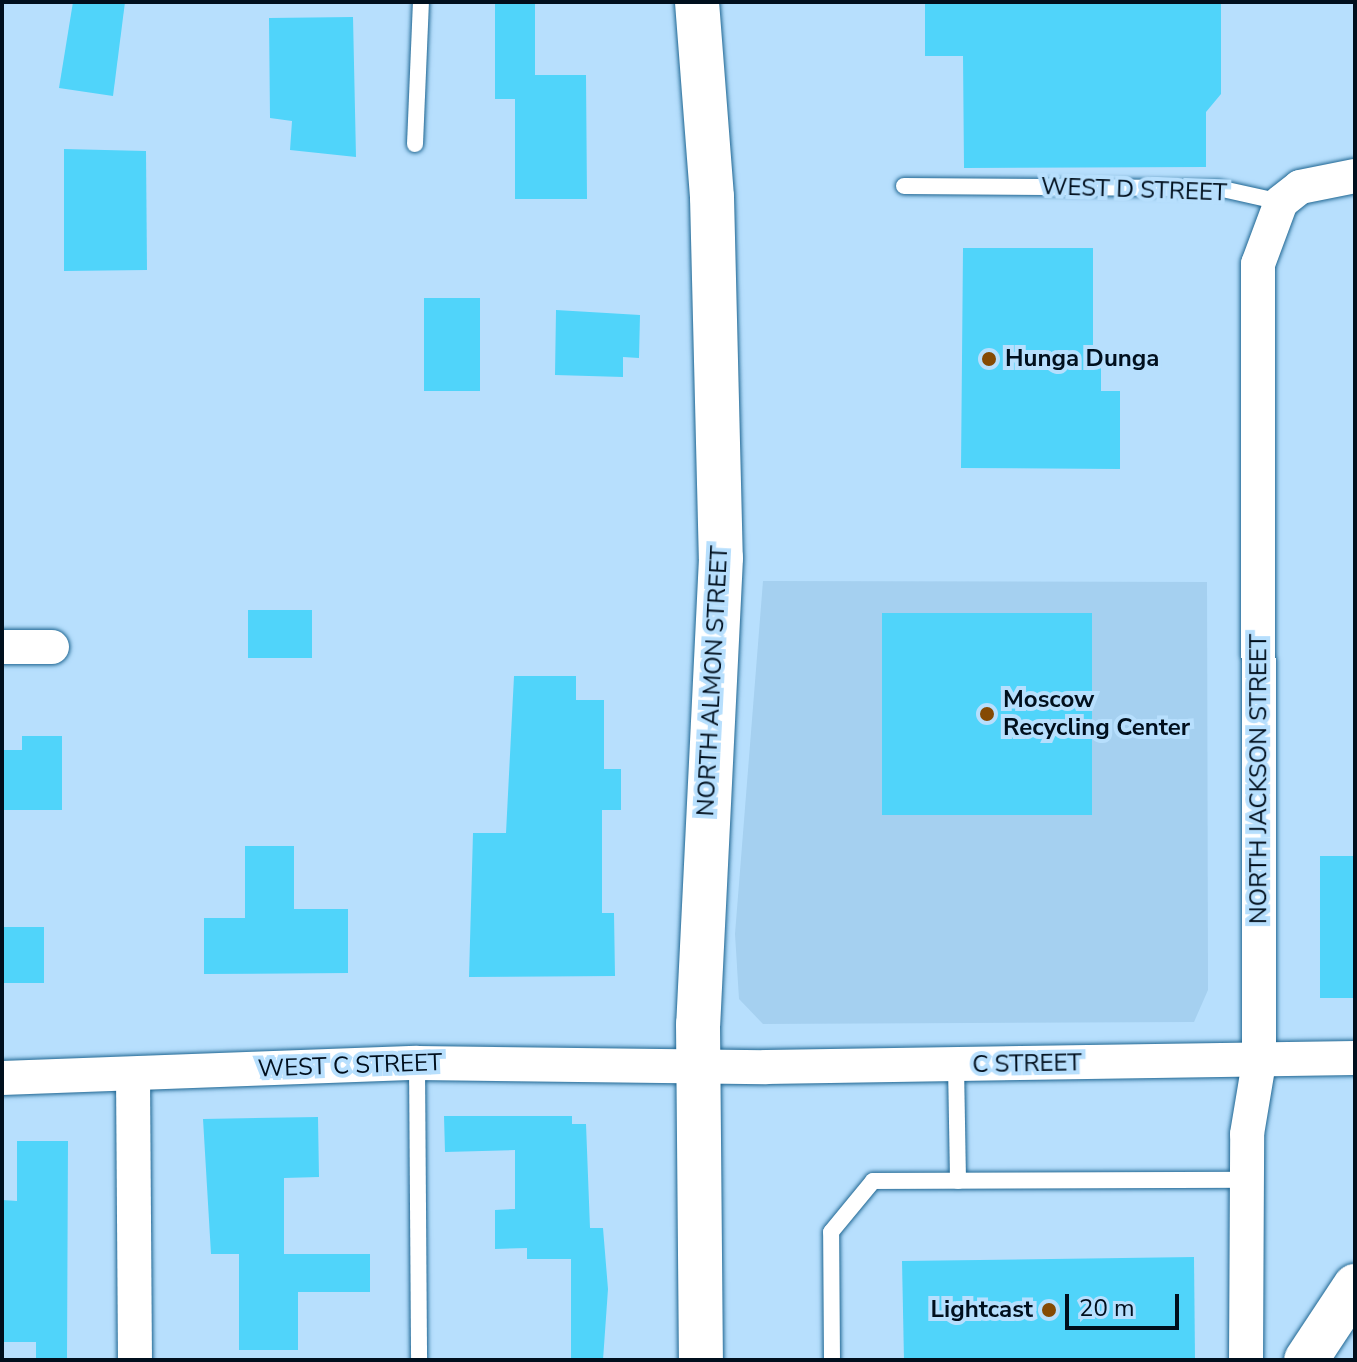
<!DOCTYPE html>
<style>
body{margin:0}
#map{position:relative;width:1357px;height:1362px;overflow:hidden;background:#b7dffd;font-family:"Nunito Sans",sans-serif}
div>[style]{position:absolute}
.built>*{inset:0;background:#a5d0f0}
.building>*{inset:0;background:#50d4fa}
.roads{filter:drop-shadow(0 0 2px #1f6692) drop-shadow(0 0 2px #1f6692)}
.lane>*{height:16px;margin:-8px;padding:0 8px;transform-origin:8px;border-radius:8px;background:#fff}
.street>*{height:34px;margin:-17px;padding:0 17px;transform-origin:17px;border-radius:17px;background:#fff}
.secondary>*{height:44px;margin:-22px;padding:0 22px;transform-origin:22px;border-radius:22px;background:#fff}
.highway>*{height:44px;margin:-22px;padding:0 22px;transform-origin:22px;border-radius:22px;background:#fff}
.dots>*{width:22px;height:22px;translate:-50% -50%;box-sizing:border-box;border:4px solid #b7dffd;border-radius:50%}
span{translate:-50% -50%;white-space:nowrap;text-align:center;line-height:1.15;-webkit-text-stroke:8px #b7dffd;paint-order:stroke}
.street-label{font-size:24px;color:#000f1d}
.poi-label{font-size:24px;color:#000f1d;font-weight:700}
.left{translate:0 -50%;text-align:left}
.right{translate:-100% -50%;text-align:right}
.frame{position:absolute;inset:0;border:4px solid #000f1d;pointer-events:none}
.scale{position:absolute;left:1065px;top:1294px;width:114px;height:36px;box-sizing:border-box;border:4px solid #000f1d;border-top:0;padding-left:10px;font-size:24px;line-height:28px;white-space:nowrap;color:#000f1d;-webkit-text-stroke:6px #b7dffd;paint-order:stroke}
</style>
<div id="map">
<div class="built">
<i style="clip-path:polygon(763px 581px,1207px 582px,1208px 990px,1194px 1022px,763px 1024px,739px 999px,735px 934px)"></i>
</div>
<div class="building">
<i style="clip-path:polygon(73px 2px,125px 2px,113px 96px,59px 88px)"></i>
<i style="clip-path:polygon(495px 2px,535px 2px,535px 75px,586px 75px,587px 199px,515px 199px,515px 99px,495px 99px)"></i>
<i style="clip-path:polygon(925px 2px,1221px 2px,1221px 94px,1206px 112px,1206px 167px,964px 168px,963px 56px,925px 56px)"></i>
<i style="clip-path:polygon(353px 17px,356px 157px,290px 150px,292px 121px,270px 118px,269px 18px)"></i>
<i style="clip-path:polygon(64px 149px,146px 151px,147px 270px,64px 271px)"></i>
<i style="clip-path:polygon(963px 248px,1093px 248px,1093px 359px,1101px 359px,1101px 391px,1120px 391px,1120px 469px,961px 468px)"></i>
<i style="clip-path:polygon(424px 298px,480px 298px,480px 391px,424px 391px)"></i>
<i style="clip-path:polygon(556px 310px,640px 315px,639px 358px,623px 357px,623px 377px,555px 375px)"></i>
<i style="clip-path:polygon(248px 610px,312px 610px,312px 658px,248px 658px)"></i>
<i style="clip-path:polygon(882px 613px,1092px 613px,1092px 815px,882px 815px)"></i>
<i style="clip-path:polygon(514px 676px,576px 676px,576px 700px,604px 700px,604px 769px,621px 769px,621px 810px,602px 810px,602px 913px,614px 913px,615px 976px,469px 977px,473px 833px,506px 833px)"></i>
<i style="clip-path:polygon(22px 736px,62px 736px,62px 810px,2px 810px,2px 750px,22px 750px)"></i>
<i style="clip-path:polygon(245px 846px,294px 846px,294px 909px,348px 909px,348px 973px,204px 974px,204px 918px,245px 918px)"></i>
<i style="clip-path:polygon(1320px 856px,1355px 856px,1355px 998px,1320px 998px)"></i>
<i style="clip-path:polygon(2px 927px,44px 927px,44px 983px,2px 983px)"></i>
<i style="clip-path:polygon(444px 1116px,572px 1116px,572px 1124px,586px 1124px,590px 1228px,603px 1228px,608px 1289px,603px 1360px,571px 1360px,571px 1259px,527px 1259px,527px 1248px,495px 1249px,495px 1210px,515px 1209px,515px 1150px,445px 1152px)"></i>
<i style="clip-path:polygon(318px 1117px,319px 1177px,284px 1178px,284px 1254px,370px 1254px,370px 1292px,298px 1292px,298px 1350px,239px 1350px,239px 1254px,211px 1254px,203px 1119px)"></i>
<i style="clip-path:polygon(17px 1141px,68px 1141px,67px 1360px,36px 1360px,36px 1342px,2px 1342px,2px 1200px,17px 1201px)"></i>
<i style="clip-path:polygon(1194px 1257px,1195px 1360px,904px 1360px,902px 1261px)"></i>
</div>
<div class="roads">
<div class="lane">
<i style="left:415px;top:144px;width:142px;rotate:-87.6deg"></i>
<i style="left:904px;top:186px;width:314px;rotate:0.4deg"></i>
<i style="left:1218px;top:188px;width:65px;rotate:12.5deg"></i>
<i style="left:417px;top:1063px;width:297px;rotate:89.6deg"></i>
<i style="left:956px;top:1065px;width:116px;rotate:89deg"></i>
<i style="left:832px;top:1360px;width:128px;rotate:-90.4deg"></i>
<i style="left:831px;top:1232px;width:66px;rotate:-50.5deg"></i>
<i style="left:873px;top:1181px;width:373px;rotate:-0.2deg"></i>
</div>
<div class="street">
<i style="left:2px;top:647px;width:50px"></i>
<i style="left:133px;top:1075px;width:285px;rotate:89.6deg"></i>
<i style="left:2px;top:1078px;width:415px;rotate:-2.1deg"></i>
<i style="left:417px;top:1063px;width:349px;rotate:0.7deg"></i>
<i style="left:766px;top:1067px;width:589px;rotate:-0.88deg"></i>
<i style="left:1246px;top:1360px;width:226px;rotate:-89.7deg"></i>
<i style="left:1247px;top:1134px;width:73px;rotate:-80.5deg"></i>
<i style="left:1259px;top:1062px;width:798px;rotate:-90.07deg"></i>
<i style="left:1258px;top:264px;width:66px;rotate:-69.6deg"></i>
<i style="left:1281px;top:202px;width:24px;rotate:-38deg"></i>
<i style="left:1300px;top:187px;width:56px;rotate:-11.3deg"></i>
</div>
<div class="secondary">
<i style="left:697px;top:2px;width:196px;rotate:85.6deg"></i>
<i style="left:712px;top:197px;width:361px;rotate:88.6deg"></i>
<i style="left:721px;top:558px;width:467px;rotate:92.8deg"></i>
<i style="left:698px;top:1024px;width:336px;rotate:89.5deg"></i>
</div>
<div class="highway">
<i style="left:1306px;top:1360px;width:89px;rotate:-56.5deg"></i>
</div>
</div>
<div class="dots">
<i style="left:989px;top:359px;background:#854a04"></i>
<i style="left:987px;top:714px;background:#854a04"></i>
<i style="left:1049px;top:1310px;background:#854a04"></i>
</div>
<div class="street-label">
<span style="left:1134px;top:190px;rotate:2deg">WEST D STREET</span>
<span style="left:713px;top:681px;rotate:-87deg">NORTH ALMON STREET</span>
<span style="left:1259px;top:779px;rotate:-90deg">NORTH JACKSON STREET</span>
<span style="left:1027px;top:1064px;rotate:-1deg">C STREET</span>
<span style="left:350px;top:1066px;rotate:-2deg">WEST C STREET</span>
</div>
<div class="poi-label">
<span class="left" style="left:1005px;top:359px">Hunga Dunga</span>
<span class="left" style="left:1003px;top:714px">Moscow<br>Recycling Center</span>
<span class="right" style="left:1033px;top:1310px">Lightcast</span>
</div>
<div class="frame"></div>
<div class="scale">20 m</div>
</div>
